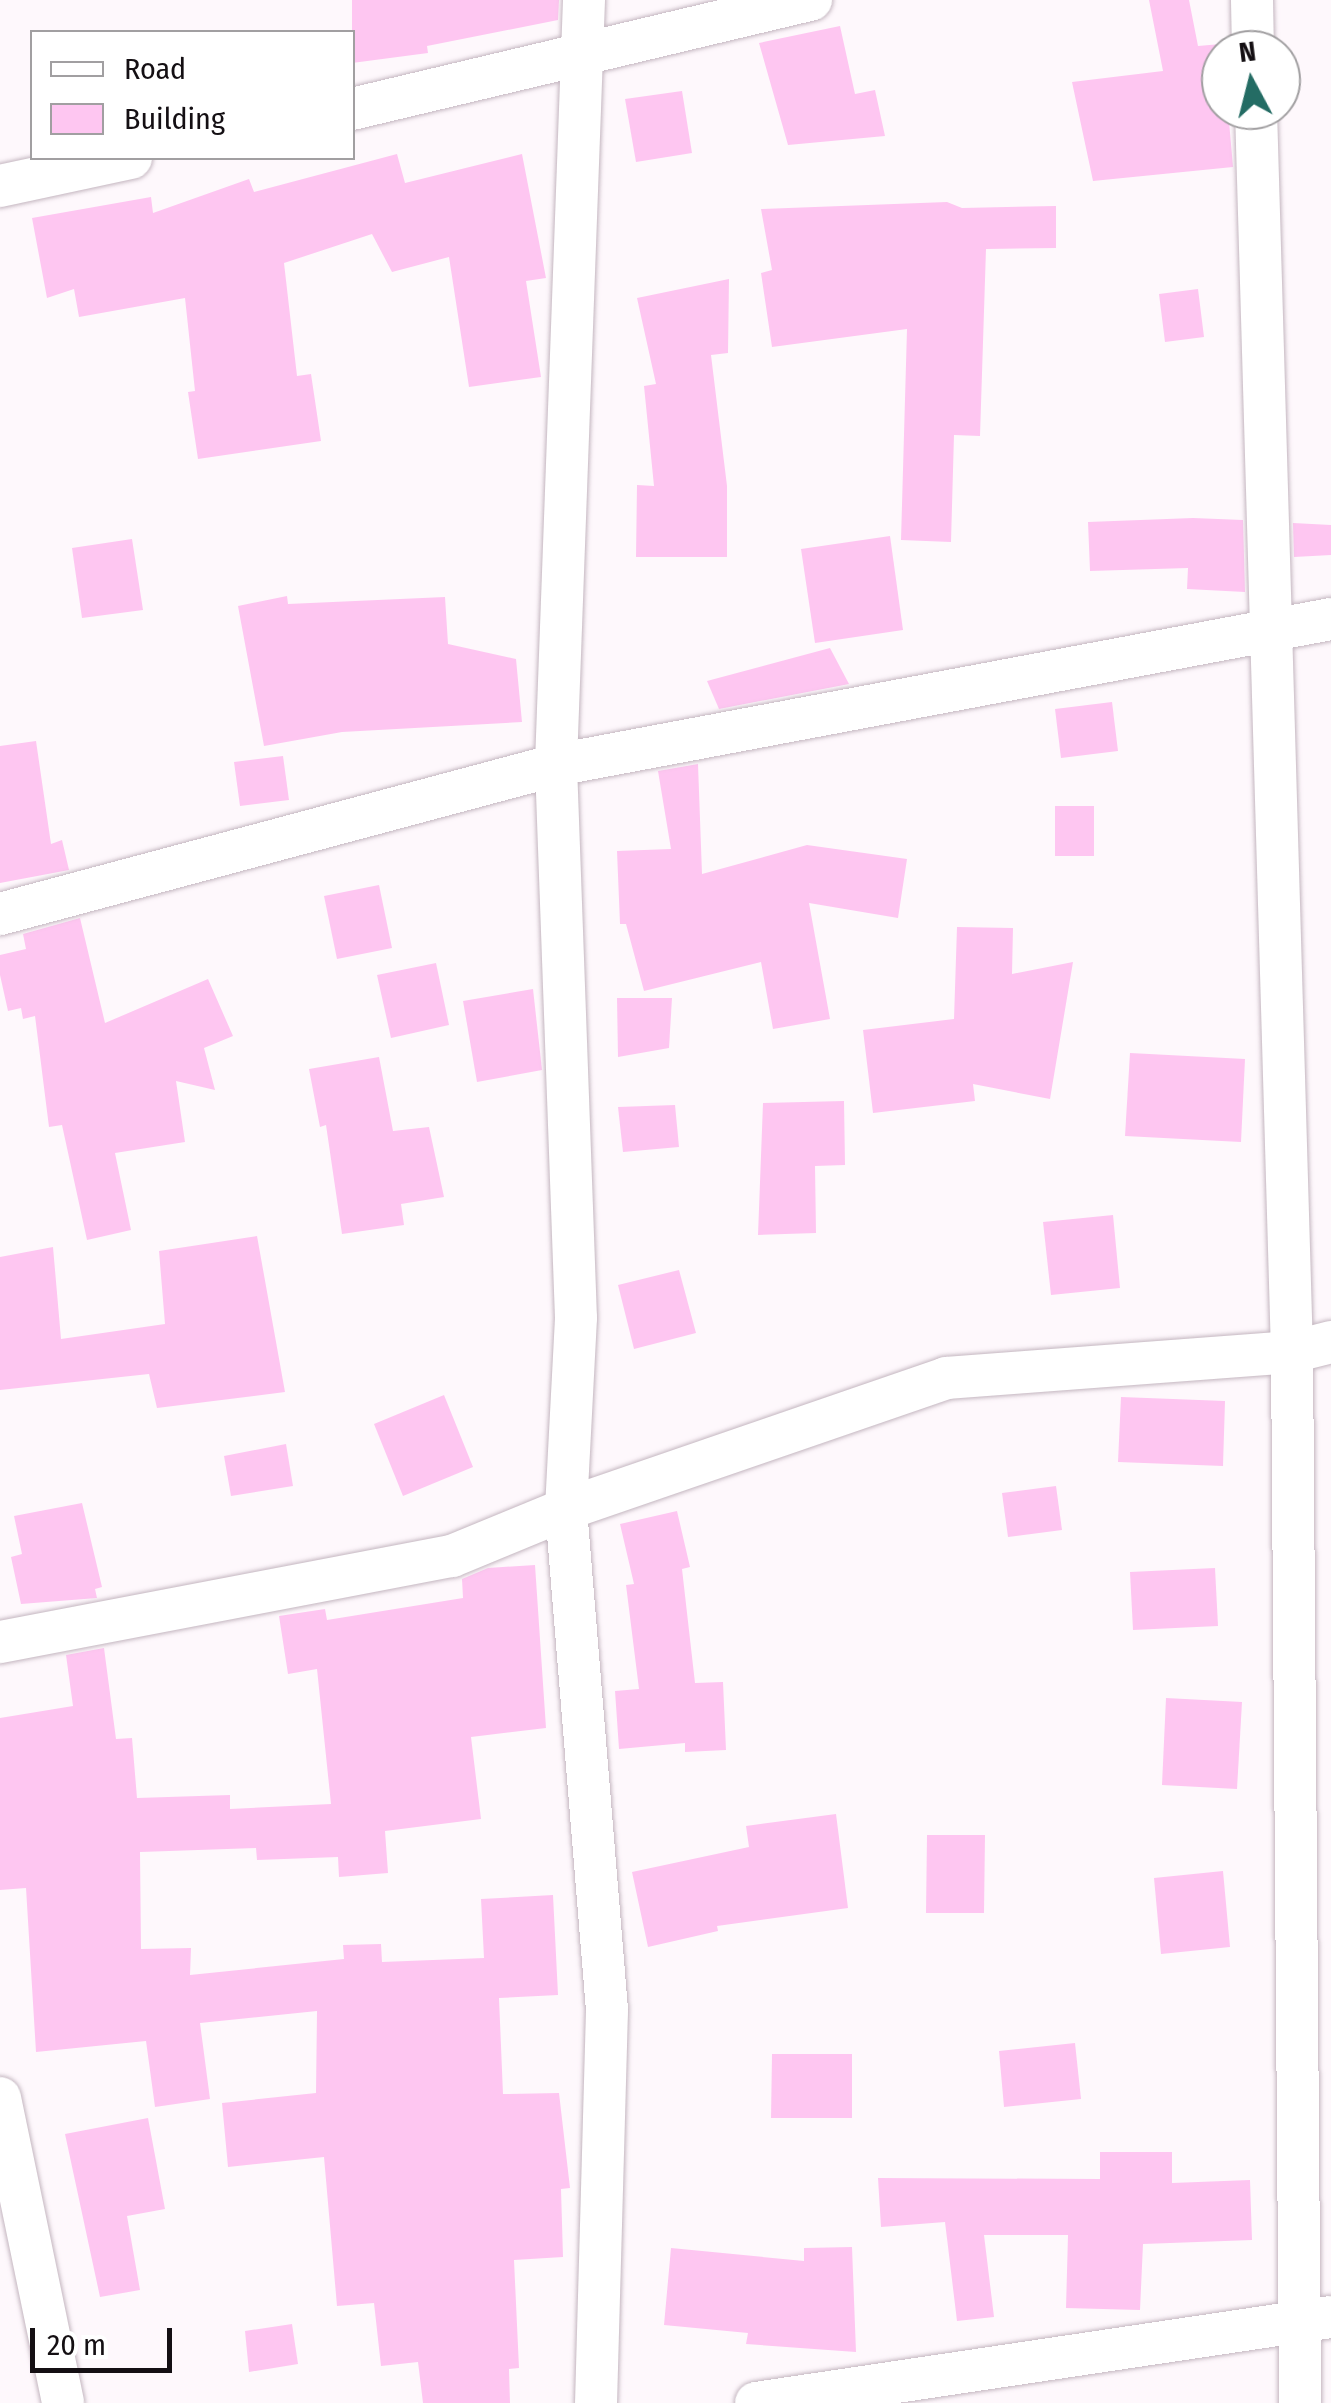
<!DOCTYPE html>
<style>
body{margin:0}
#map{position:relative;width:1331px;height:2403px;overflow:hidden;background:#fef8fc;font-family:"Fira Sans Condensed",sans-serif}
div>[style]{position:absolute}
.building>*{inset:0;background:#fec6f1}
.roads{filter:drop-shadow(0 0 2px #c4b6c0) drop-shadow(0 0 2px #c4b6c0)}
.minor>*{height:42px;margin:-21px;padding:0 21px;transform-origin:21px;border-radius:21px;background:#fff}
span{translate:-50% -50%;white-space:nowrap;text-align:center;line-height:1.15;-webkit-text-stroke:9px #fff;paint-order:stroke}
.legend{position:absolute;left:30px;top:30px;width:325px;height:130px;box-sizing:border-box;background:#fff;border:2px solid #a19fa1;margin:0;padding:12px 18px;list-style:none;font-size:30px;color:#140f13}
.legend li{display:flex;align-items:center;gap:20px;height:50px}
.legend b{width:50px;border:2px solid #a19fa1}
.north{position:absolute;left:1201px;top:30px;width:100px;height:100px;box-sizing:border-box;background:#fff;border:2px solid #a19fa1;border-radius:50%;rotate:353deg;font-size:28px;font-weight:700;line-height:40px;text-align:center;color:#140f13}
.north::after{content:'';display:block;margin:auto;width:35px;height:45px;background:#246c64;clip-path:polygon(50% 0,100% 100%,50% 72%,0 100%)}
.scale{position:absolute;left:30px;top:2328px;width:142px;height:45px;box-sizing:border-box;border:5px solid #140f13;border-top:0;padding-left:12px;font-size:30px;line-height:35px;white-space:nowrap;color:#140f13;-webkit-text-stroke:8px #fff;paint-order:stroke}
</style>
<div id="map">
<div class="building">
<i style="clip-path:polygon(352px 0,559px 0,558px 20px,427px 46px,428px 53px,352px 63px)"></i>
<i style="clip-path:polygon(1149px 0,1189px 0,1198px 46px,1221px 44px,1221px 110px,1228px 110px,1233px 167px,1093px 181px,1072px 82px,1163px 71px)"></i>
<i style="clip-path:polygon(840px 26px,855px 94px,875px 90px,885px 136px,788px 145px,759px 43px)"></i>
<i style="clip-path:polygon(682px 91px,692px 153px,636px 162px,625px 99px)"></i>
<i style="clip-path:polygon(397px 154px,405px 183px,522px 154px,546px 278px,526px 281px,541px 377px,469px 387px,449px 257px,392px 272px,372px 234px,284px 263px,297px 376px,311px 374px,321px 441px,198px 459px,188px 392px,195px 391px,185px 298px,79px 317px,74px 289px,47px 298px,32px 218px,151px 197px,153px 213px,249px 179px,254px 192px)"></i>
<i style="clip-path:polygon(947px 202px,962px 208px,1056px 206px,1056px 248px,986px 249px,980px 436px,954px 435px,951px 542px,901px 540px,907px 329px,772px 347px,761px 273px,772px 270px,761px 209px)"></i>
<i style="clip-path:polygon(729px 279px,728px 353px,711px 355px,727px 486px,727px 557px,636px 557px,637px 485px,654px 486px,644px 386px,656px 384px,637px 298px)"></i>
<i style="clip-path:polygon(1198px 289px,1204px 337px,1165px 342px,1159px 294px)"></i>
<i style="clip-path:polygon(1193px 518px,1243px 520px,1245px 592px,1187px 589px,1188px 568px,1090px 571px,1088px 522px)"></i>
<i style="clip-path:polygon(1293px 523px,1331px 525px,1331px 555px,1294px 557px)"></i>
<i style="clip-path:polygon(890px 536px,903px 630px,815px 643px,801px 549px)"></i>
<i style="clip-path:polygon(132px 539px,143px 610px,82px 618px,72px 548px)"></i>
<i style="clip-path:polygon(287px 596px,288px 604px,445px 597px,448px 644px,516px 659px,522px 722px,342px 732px,264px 746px,238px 606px)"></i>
<i style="clip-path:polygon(830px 648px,849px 684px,719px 709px,707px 681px)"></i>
<i style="clip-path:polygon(1112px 702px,1118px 751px,1061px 758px,1055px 709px)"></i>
<i style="clip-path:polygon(36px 741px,51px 844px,62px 840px,69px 870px,0 883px,0 746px)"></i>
<i style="clip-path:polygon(283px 756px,289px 800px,240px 806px,234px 762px)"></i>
<i style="clip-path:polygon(698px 764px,702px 874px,807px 845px,907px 859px,898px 918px,809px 903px,830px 1019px,773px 1029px,761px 962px,644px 991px,626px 924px,620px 924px,617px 851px,671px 849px,658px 771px)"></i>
<i style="clip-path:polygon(1055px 806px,1094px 806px,1094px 856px,1055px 856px)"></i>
<i style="clip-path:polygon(379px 885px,392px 948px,337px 959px,324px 896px)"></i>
<i style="clip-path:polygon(80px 918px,105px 1023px,208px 979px,233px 1036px,204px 1048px,215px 1090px,176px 1081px,185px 1142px,115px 1153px,131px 1230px,87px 1240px,62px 1125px,49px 1127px,35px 1016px,23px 1019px,21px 1008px,8px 1011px,0 975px,0 955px,26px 949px,23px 934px)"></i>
<i style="clip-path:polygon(957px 927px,1013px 928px,1012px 974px,1073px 962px,1050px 1099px,973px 1084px,975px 1101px,873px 1113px,863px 1030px,954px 1019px)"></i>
<i style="clip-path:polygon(436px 963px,449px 1025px,391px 1038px,377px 975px)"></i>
<i style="clip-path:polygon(533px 989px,542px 1070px,477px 1082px,463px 1001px)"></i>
<i style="clip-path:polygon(617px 998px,672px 998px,669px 1048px,618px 1057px)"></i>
<i style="clip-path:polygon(1130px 1053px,1245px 1059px,1241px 1142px,1125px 1136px)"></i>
<i style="clip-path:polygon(379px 1057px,393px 1131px,429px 1127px,444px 1197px,401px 1204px,404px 1225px,342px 1234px,326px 1125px,320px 1127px,309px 1069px)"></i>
<i style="clip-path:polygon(844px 1101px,845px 1165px,815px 1166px,816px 1233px,758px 1235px,763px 1103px)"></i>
<i style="clip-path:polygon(675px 1105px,679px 1147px,623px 1152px,618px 1107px)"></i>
<i style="clip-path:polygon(1113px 1215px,1120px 1288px,1051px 1295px,1043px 1222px)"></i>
<i style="clip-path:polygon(257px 1236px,285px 1392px,157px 1408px,149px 1374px,0 1390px,0 1257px,53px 1247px,61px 1339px,165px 1324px,159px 1251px)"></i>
<i style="clip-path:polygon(679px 1270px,696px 1333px,634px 1349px,618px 1285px)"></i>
<i style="clip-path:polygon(444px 1395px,473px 1467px,403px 1496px,374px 1424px)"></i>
<i style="clip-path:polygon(1121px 1397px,1225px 1401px,1223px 1466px,1118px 1462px)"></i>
<i style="clip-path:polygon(286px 1444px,293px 1486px,231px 1496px,224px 1456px)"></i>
<i style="clip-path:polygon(1056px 1486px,1062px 1530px,1008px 1537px,1002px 1493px)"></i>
<i style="clip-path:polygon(82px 1503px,102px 1587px,95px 1589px,97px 1598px,21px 1604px,11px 1557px,22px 1554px,14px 1516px)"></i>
<i style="clip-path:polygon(677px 1511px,690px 1567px,682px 1569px,695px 1683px,723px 1682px,726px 1750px,685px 1752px,685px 1743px,619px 1749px,615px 1691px,639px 1689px,626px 1585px,634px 1584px,620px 1524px)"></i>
<i style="clip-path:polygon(535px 1565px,546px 1728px,471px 1737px,481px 1819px,385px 1831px,388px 1873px,339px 1877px,338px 1857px,257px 1860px,256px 1848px,140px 1852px,141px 1949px,191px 1948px,190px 1975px,344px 1959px,343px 1945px,381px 1944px,382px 1962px,484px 1958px,481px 1899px,553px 1895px,558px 1995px,499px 1998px,503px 2094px,559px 2093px,570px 2188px,561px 2189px,563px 2257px,514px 2260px,519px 2368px,509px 2369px,510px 2403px,423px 2403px,418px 2362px,381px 2366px,374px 2303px,337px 2306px,324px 2157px,228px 2167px,222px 2103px,316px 2093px,317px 2011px,200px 2023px,210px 2099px,155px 2107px,146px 2041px,36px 2052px,26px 1888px,0 1890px,0 1718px,73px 1706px,66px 1655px,104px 1648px,116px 1739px,132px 1738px,137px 1798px,230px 1795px,230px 1809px,331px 1804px,317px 1669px,288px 1674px,279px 1616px,325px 1609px,327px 1620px,463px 1598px,462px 1579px,488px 1568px)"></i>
<i style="clip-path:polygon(1215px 1568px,1218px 1626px,1133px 1630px,1130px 1572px)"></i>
<i style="clip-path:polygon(1166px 1698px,1242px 1702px,1237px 1789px,1162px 1785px)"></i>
<i style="clip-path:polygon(836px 1814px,848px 1908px,717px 1926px,718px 1931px,648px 1947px,632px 1872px,749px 1847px,746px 1826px)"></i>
<i style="clip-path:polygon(927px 1835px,985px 1835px,984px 1913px,926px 1913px)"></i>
<i style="clip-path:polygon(1223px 1871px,1230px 1947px,1161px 1954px,1154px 1878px)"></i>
<i style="clip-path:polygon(1075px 2043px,1081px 2099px,1004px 2107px,999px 2051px)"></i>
<i style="clip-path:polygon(772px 2054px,852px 2054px,852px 2118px,771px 2118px)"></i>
<i style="clip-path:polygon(148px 2118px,165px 2209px,127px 2216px,140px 2290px,100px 2297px,65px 2134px)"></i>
<i style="clip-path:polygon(1100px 2152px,1172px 2152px,1172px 2183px,1250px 2180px,1252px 2240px,1143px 2244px,1140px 2310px,1066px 2308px,1068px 2235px,984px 2235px,994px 2317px,957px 2321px,945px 2222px,881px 2227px,878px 2178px,1100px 2179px)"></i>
<i style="clip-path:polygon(852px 2247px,856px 2352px,746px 2344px,748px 2333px,664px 2325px,671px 2248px,804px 2261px,804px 2248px)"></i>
<i style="clip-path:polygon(292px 2324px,298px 2364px,249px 2372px,245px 2331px)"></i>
</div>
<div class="roads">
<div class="minor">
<i style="left:584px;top:0;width:766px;rotate:92.1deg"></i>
<i style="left:556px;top:765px;width:553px;rotate:87.93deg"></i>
<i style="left:576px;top:1318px;width:191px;rotate:93deg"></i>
<i style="left:566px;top:1509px;width:503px;rotate:85.32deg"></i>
<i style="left:607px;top:2010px;width:393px;rotate:91.6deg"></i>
<i style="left:1252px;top:0;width:50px;rotate:88.9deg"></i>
<i style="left:352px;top:109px;width:472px;rotate:-13.4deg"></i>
<i style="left:1256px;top:110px;width:1243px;rotate:88.34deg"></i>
<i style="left:1292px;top:1352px;width:1051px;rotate:89.56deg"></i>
<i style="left:0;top:186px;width:134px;rotate:-12.1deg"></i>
<i style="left:0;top:914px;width:576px;rotate:-15deg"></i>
<i style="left:556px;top:765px;width:789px;rotate:-10.67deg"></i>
<i style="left:0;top:1642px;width:460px;rotate:-10.8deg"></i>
<i style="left:452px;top:1556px;width:123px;rotate:-22.4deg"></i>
<i style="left:566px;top:1509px;width:402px;rotate:-19deg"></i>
<i style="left:946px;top:1378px;width:347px;rotate:-4.3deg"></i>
<i style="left:1292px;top:1352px;width:40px;rotate:-14.4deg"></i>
<i style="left:0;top:2098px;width:311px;rotate:78.3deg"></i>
<i style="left:756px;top:2403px;width:581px;rotate:-8.51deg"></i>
</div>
</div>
<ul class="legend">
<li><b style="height:12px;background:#fff"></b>Road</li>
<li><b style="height:28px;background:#fec6f1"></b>Building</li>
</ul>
<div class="north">N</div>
<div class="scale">20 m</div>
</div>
